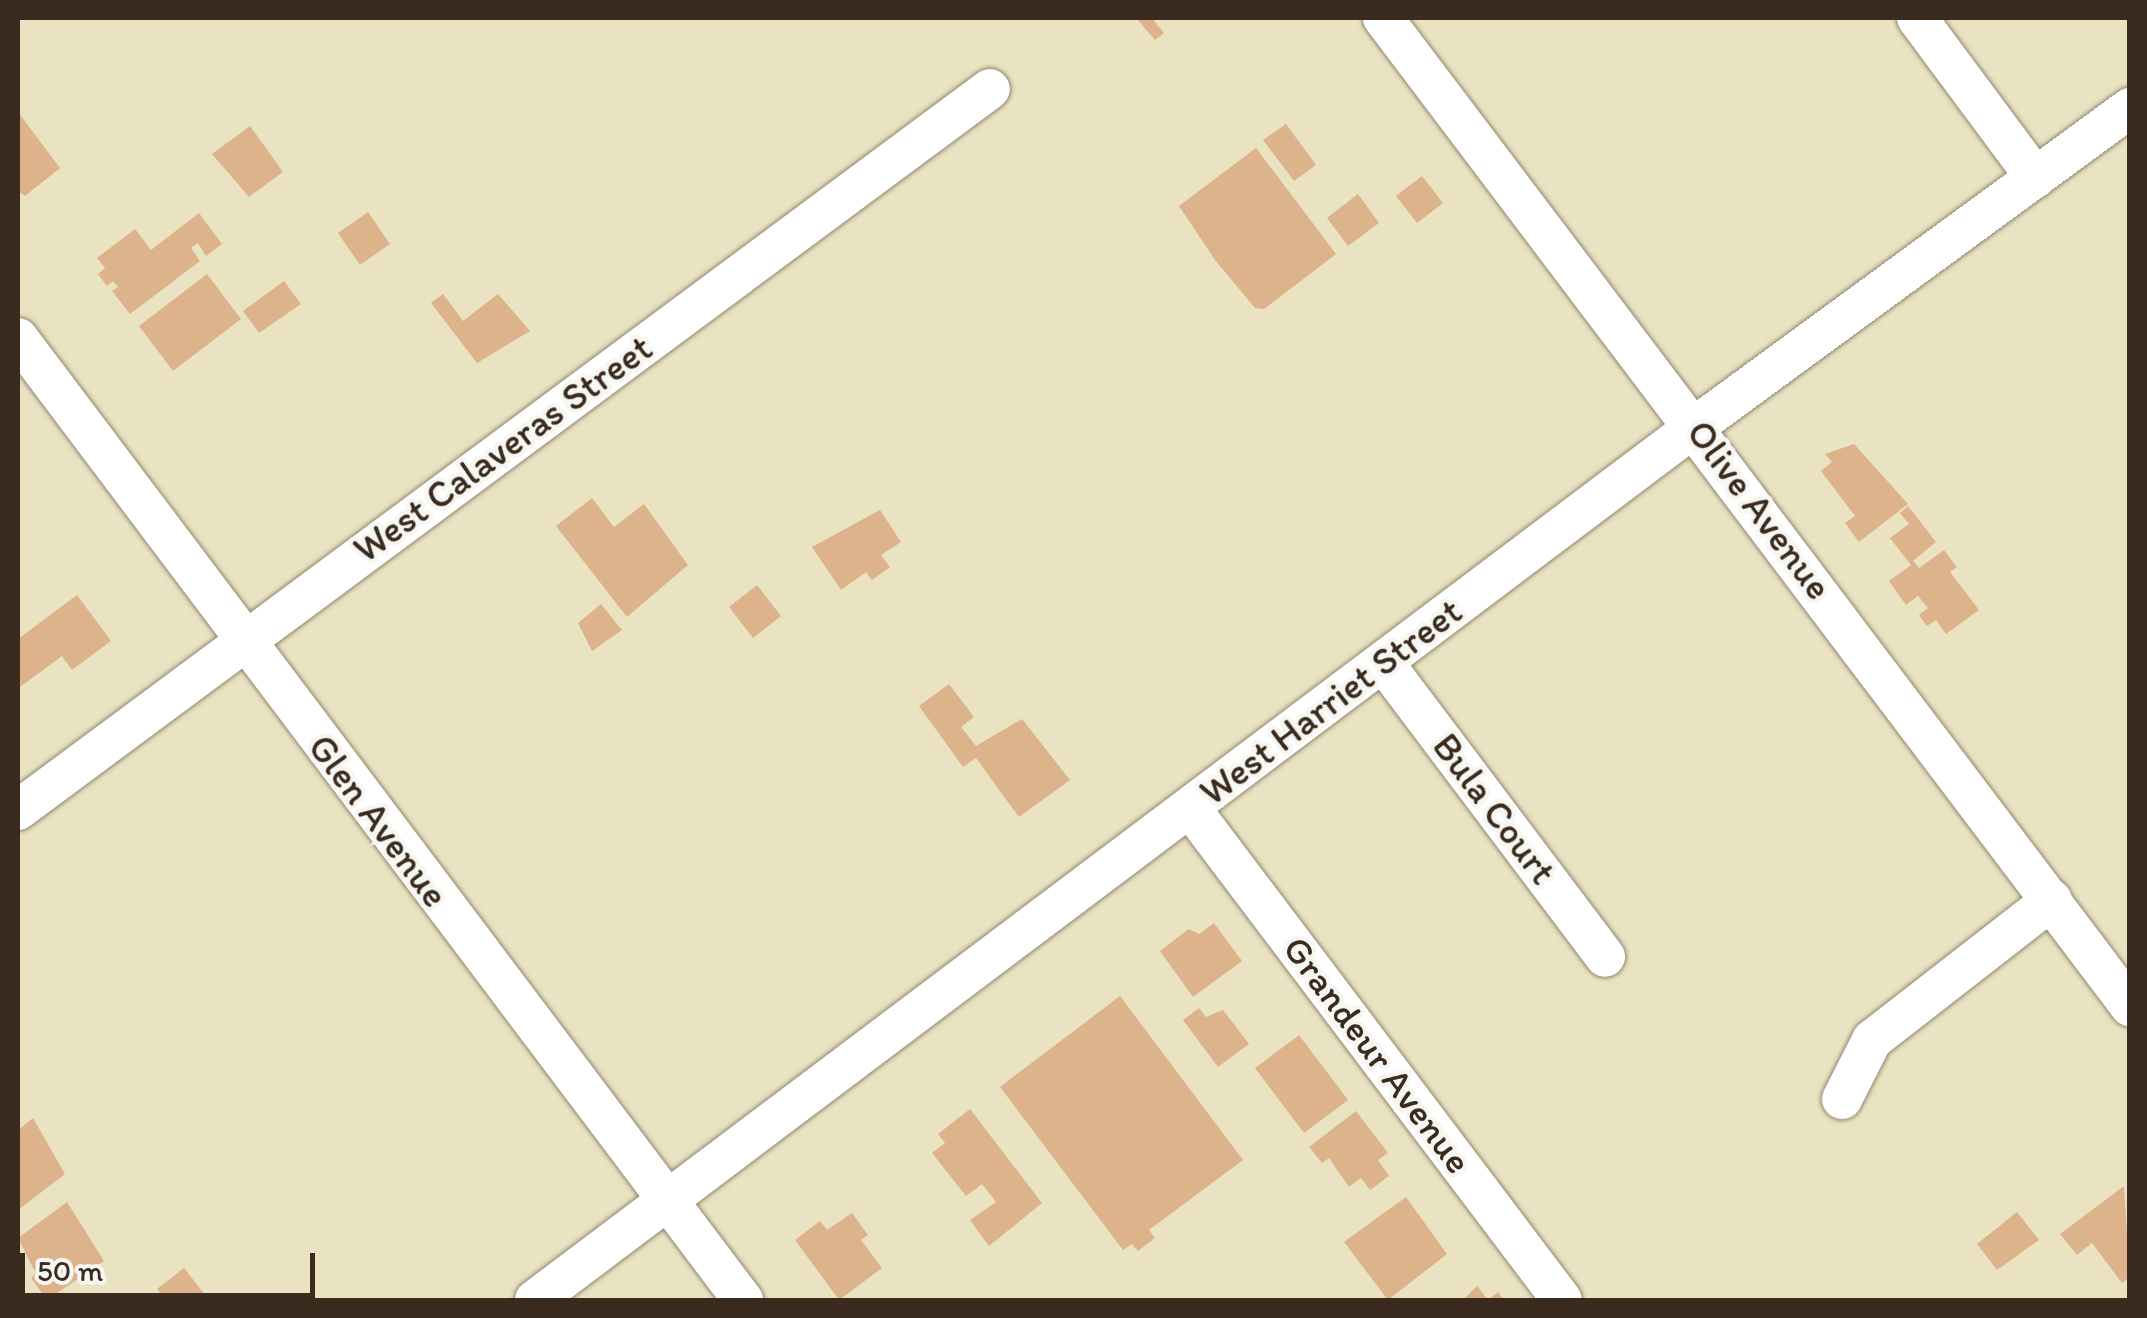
<!DOCTYPE html>
<style>
body{margin:0}
#map{position:relative;width:2147px;height:1318px;overflow:hidden;background:#eae3c2;font-family:Itim,sans-serif}
div>[style]{position:absolute}
.building>*{inset:0;background:#dcb38b}
.roads{filter:drop-shadow(0 0 2px #928670) drop-shadow(0 0 2px #928670)}
.minor>*{height:40px;margin:-20px;padding:0 20px;transform-origin:20px;border-radius:20px;background:#fff}
span{translate:-50% -50%;white-space:nowrap;text-align:center;line-height:1.15;-webkit-text-stroke:9px #f6f6f2;paint-order:stroke}
.street-label{font-size:38px;color:#3b2a1e}
.frame{position:absolute;inset:0;border:20px solid #3b2a1e;pointer-events:none}
.scale{position:absolute;left:20px;top:1253px;width:295px;height:45px;box-sizing:border-box;border:5px solid #3b2a1e;border-top:0;padding-left:12px;font-size:30px;line-height:35px;white-space:nowrap;color:#3b2a1e;-webkit-text-stroke:8px #f6f6f2;paint-order:stroke}
</style>
<div id="map">
<div class="building">
<i style="clip-path:polygon(1136px 18px,1159px 18px,1154px 21px,1164px 33px,1155px 40px)"></i>
<i style="clip-path:polygon(18px 112px,60px 168px,25px 196px,18px 191px)"></i>
<i style="clip-path:polygon(1286px 124px,1316px 165px,1294px 181px,1263px 140px)"></i>
<i style="clip-path:polygon(250px 126px,283px 172px,249px 197px,212px 154px)"></i>
<i style="clip-path:polygon(1256px 148px,1336px 254px,1264px 309px,1255px 308px,1215px 260px,1179px 206px)"></i>
<i style="clip-path:polygon(1422px 176px,1443px 203px,1417px 223px,1396px 196px)"></i>
<i style="clip-path:polygon(1358px 194px,1379px 223px,1348px 246px,1327px 218px)"></i>
<i style="clip-path:polygon(368px 212px,390px 244px,360px 265px,338px 233px)"></i>
<i style="clip-path:polygon(199px 213px,222px 244px,206px 256px,198px 243px,191px 248px,200px 261px,130px 314px,112px 291px,118px 287px,113px 281px,107px 286px,98px 274px,105px 268px,97px 258px,135px 229px,151px 250px)"></i>
<i style="clip-path:polygon(207px 274px,241px 319px,173px 371px,139px 326px)"></i>
<i style="clip-path:polygon(284px 281px,301px 304px,259px 333px,243px 311px)"></i>
<i style="clip-path:polygon(443px 294px,463px 321px,498px 294px,530px 331px,477px 363px,431px 303px)"></i>
<i style="clip-path:polygon(1854px 444px,1908px 504px,1859px 542px,1845px 523px,1855px 516px,1821px 471px,1832px 462px,1825px 454px)"></i>
<i style="clip-path:polygon(592px 498px,614px 527px,644px 504px,688px 565px,627px 617px,556px 526px)"></i>
<i style="clip-path:polygon(1908px 506px,1936px 542px,1913px 561px,1919px 568px,1944px 550px,1957px 567px,1950px 572px,1979px 610px,1946px 634px,1936px 620px,1927px 626px,1919px 615px,1928px 608px,1918px 596px,1906px 605px,1889px 581px,1911px 565px,1890px 538px,1909px 524px,1900px 513px)"></i>
<i style="clip-path:polygon(880px 510px,901px 542px,881px 555px,890px 567px,872px 580px,866px 572px,841px 590px,812px 547px)"></i>
<i style="clip-path:polygon(757px 585px,781px 616px,753px 638px,729px 607px)"></i>
<i style="clip-path:polygon(77px 595px,111px 641px,72px 670px,62px 656px,20px 687px,18px 639px)"></i>
<i style="clip-path:polygon(601px 604px,622px 630px,592px 651px,578px 623px)"></i>
<i style="clip-path:polygon(949px 684px,974px 717px,961px 727px,976px 746px,1022px 719px,1070px 780px,1019px 817px,976px 758px,963px 767px,919px 706px)"></i>
<i style="clip-path:polygon(1214px 923px,1242px 961px,1193px 997px,1160px 951px,1189px 929px,1199px 934px)"></i>
<i style="clip-path:polygon(1120px 996px,1243px 1160px,1149px 1230px,1155px 1238px,1138px 1251px,1132px 1244px,1123px 1250px,1000px 1087px)"></i>
<i style="clip-path:polygon(1199px 1008px,1206px 1017px,1223px 1010px,1249px 1044px,1218px 1067px,1183px 1020px)"></i>
<i style="clip-path:polygon(1299px 1035px,1348px 1100px,1304px 1133px,1255px 1068px)"></i>
<i style="clip-path:polygon(970px 1109px,1042px 1203px,989px 1246px,970px 1220px,996px 1202px,982px 1184px,966px 1196px,932px 1153px,945px 1143px,938px 1134px)"></i>
<i style="clip-path:polygon(1356px 1111px,1388px 1153px,1378px 1160px,1389px 1176px,1370px 1190px,1361px 1178px,1349px 1187px,1329px 1158px,1322px 1163px,1309px 1147px)"></i>
<i style="clip-path:polygon(33px 1118px,65px 1174px,18px 1210px,18px 1130px)"></i>
<i style="clip-path:polygon(2124px 1186px,2130px 1277px,2122px 1283px,2092px 1243px,2077px 1255px,2060px 1234px)"></i>
<i style="clip-path:polygon(1406px 1197px,1447px 1254px,1388px 1300px,1344px 1242px)"></i>
<i style="clip-path:polygon(67px 1202px,104px 1261px,47px 1300px,31px 1278px,36px 1274px,18px 1238px)"></i>
<i style="clip-path:polygon(2017px 1212px,2039px 1240px,1997px 1270px,1977px 1244px)"></i>
<i style="clip-path:polygon(852px 1213px,868px 1235px,861px 1240px,882px 1268px,839px 1300px,795px 1240px,820px 1221px,827px 1230px)"></i>
<i style="clip-path:polygon(184px 1268px,209px 1300px,166px 1300px,157px 1289px)"></i>
<i style="clip-path:polygon(1477px 1286px,1488px 1300px,1498px 1292px,1504px 1300px,1463px 1300px)"></i>
</div>
<div class="roads">
<div class="minor">
<i style="left:1383px;top:18px;width:1239px;rotate:52.91deg"></i>
<i style="left:1917px;top:18px;width:199px;rotate:53.4deg"></i>
<i style="left:18px;top:338px;width:1205px;rotate:53deg"></i>
<i style="left:1383px;top:662px;width:369px;rotate:53deg"></i>
<i style="left:1191px;top:809px;width:615px;rotate:52.93deg"></i>
<i style="left:18px;top:810px;width:1210px;rotate:-36.57deg"></i>
<i style="left:1842px;top:1099px;width:66px;rotate:-63deg"></i>
<i style="left:1872px;top:1040px;width:228px;rotate:-37.9deg"></i>
<i style="left:535px;top:1300px;width:1455px;rotate:-36.98deg"></i>
<i style="left:1697px;top:425px;width:537px;rotate:-36.21deg"></i>
</div>
</div>
<div class="street-label">
<span style="left:503px;top:449px;rotate:-36deg">West Calaveras Street</span>
<span style="left:1759px;top:510px;rotate:53deg">Olive Avenue</span>
<span style="left:1331px;top:702px;rotate:-37deg">West Harriet Street</span>
<span style="left:1494px;top:809px;rotate:53deg">Bula Court</span>
<span style="left:378px;top:821px;rotate:53deg">Glen Avenue</span>
<span style="left:1377px;top:1055px;rotate:53deg">Grandeur Avenue</span>
</div>
<div class="frame"></div>
<div class="scale">50 m</div>
</div>
